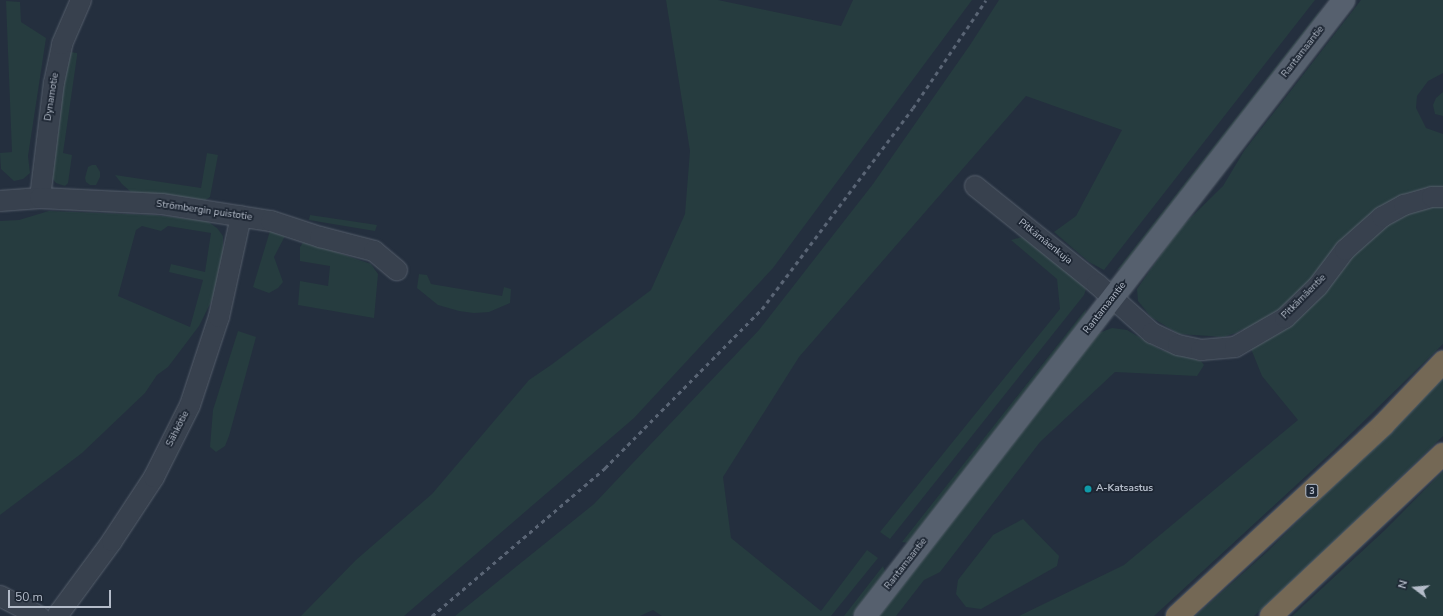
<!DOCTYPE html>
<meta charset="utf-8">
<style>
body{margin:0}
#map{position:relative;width:1443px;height:616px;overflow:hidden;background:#242f3e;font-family:"Nunito Sans",sans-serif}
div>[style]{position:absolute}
.green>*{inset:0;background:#263c3f}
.roads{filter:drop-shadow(0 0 1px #565f6c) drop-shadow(0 0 1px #565f6c)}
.minor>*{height:20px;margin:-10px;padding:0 10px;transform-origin:10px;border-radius:10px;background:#38414e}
.major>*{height:22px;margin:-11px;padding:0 11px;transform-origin:11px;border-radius:11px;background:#56606e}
.highway>*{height:22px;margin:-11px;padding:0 11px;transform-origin:11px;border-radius:11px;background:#746855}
.rail>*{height:3px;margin-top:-1.5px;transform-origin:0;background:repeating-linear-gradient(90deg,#5a6575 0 4px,transparent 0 8px)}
.dots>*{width:11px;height:11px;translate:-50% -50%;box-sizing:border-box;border:2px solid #1d2633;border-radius:50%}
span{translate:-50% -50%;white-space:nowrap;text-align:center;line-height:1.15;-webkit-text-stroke:3.5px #1d2633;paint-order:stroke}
.shield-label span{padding:1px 3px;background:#1d2633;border:1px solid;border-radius:3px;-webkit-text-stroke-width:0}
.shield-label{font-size:9px;color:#b4bcc9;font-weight:700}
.street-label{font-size:10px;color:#b4bcc9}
.poi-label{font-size:10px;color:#b4bcc9;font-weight:700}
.left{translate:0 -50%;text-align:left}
.north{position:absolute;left:1395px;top:568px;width:40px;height:40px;-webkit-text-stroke:3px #1d2633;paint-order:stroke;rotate:286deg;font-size:11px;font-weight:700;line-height:16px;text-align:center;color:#b4bcc9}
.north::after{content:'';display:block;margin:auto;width:14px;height:18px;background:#b4bcc9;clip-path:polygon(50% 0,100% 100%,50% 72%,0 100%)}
.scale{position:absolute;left:8px;top:590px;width:103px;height:18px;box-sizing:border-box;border:2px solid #b4bcc9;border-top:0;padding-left:5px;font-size:12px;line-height:14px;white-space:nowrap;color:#b4bcc9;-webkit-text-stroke:3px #1d2633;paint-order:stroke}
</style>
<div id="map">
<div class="green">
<i style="clip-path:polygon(666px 0,718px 0,841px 26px,853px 0,972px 0,773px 268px,634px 418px,404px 616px,301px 616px,356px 560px,432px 494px,529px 380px,551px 365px,651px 290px,685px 214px,690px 151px)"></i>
<i style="clip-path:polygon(999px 0,1315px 0,1104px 270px,1089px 262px,1054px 232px,1076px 216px,1122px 130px,1026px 96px,799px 357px,723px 477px,731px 538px,821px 611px,867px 550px,878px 558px,831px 616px,662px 616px,653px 610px,640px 616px,455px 616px,594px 504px,759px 330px,873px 184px,970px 45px)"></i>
<i style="clip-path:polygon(1361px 0,1443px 0,1443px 73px,1428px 81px,1417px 96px,1416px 108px,1426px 128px,1443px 134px,1443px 344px,1331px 453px,1154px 616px,1019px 616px,1124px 565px,1298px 420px,1262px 376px,1243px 329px,1236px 333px,1223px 337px,1179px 334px,1151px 317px,1138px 301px,1137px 289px,1178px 230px,1223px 186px,1244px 151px)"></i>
<i style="clip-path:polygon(6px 1px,20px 2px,21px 22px,46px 38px,28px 156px,30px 173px,23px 179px,14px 181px,1px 169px,0 153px,12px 152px)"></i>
<i style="clip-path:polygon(1321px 9px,1310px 32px,1125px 267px,1117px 270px)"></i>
<i style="clip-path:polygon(70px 52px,77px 53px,77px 56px,63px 153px,72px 155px,68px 183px,65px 186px,56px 183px,52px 178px,65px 67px)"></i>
<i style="clip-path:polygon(1443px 92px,1443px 116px,1435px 114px,1433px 105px,1436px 98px)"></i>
<i style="clip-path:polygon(207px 153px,218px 155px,210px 197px,204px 201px,131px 192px,122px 184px,115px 175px,201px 188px)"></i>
<i style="clip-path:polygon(92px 165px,96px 165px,100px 172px,100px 177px,96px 185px,90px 185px,86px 182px,85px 178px,88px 167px)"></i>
<i style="clip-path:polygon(evenodd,49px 211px,154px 215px,207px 221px,217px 228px,223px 236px,223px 256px,214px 296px,199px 326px,168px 367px,157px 375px,145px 393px,82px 453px,0 515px,0 221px,19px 220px,49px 211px,142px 226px,161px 231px,168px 226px,211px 233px,205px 272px,171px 264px,169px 272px,203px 280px,190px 327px,118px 296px,136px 230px,142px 226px)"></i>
<i style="clip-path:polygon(310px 215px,377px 225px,375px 231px,309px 220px)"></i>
<i style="clip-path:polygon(270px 231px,285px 236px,274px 257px,283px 282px,278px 288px,269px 293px,253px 287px)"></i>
<i style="clip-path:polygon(1022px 237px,1041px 246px,1086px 289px,1084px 295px,890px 539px,880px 532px,1060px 309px,1057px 279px,1011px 240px)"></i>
<i style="clip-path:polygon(304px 241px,371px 264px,378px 274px,374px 318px,298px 305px,300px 281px,328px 286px,330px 266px,300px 261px,300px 247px)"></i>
<i style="clip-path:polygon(419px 274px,427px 275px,431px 284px,502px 296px,504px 287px,511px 289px,510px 303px,489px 312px,474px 313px,459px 311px,438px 305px,417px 288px)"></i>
<i style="clip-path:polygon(1086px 309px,1084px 319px,909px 543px,902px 542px)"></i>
<i style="clip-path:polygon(1112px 328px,1127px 330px,1161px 350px,1201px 361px,1204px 365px,1197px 376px,1115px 372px,1040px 442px,940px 572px,924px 580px,896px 616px,877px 616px,1096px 334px)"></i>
<i style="clip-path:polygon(238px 331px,256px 337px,229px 436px,225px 446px,216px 452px,210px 447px,213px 410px)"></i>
<i style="clip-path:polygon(1443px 376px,1443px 436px,1307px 568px,1254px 616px,1195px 616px,1268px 551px)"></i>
<i style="clip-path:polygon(1443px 471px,1443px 616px,1292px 616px,1385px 530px)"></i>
<i style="clip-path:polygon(1023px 519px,1059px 556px,1057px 566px,981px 609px,966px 607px,956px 594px,958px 580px,993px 535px)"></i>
<i style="clip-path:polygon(883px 566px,886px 574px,852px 616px,844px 616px)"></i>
</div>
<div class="roads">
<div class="minor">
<i style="left:975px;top:186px;width:156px;rotate:38.8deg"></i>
<i style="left:1097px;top:284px;width:74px;rotate:41.7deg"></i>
<i style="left:1152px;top:333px;width:29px;rotate:25deg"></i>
<i style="left:1178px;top:345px;width:24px;rotate:12deg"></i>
<i style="left:1201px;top:350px;width:34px;rotate:-5deg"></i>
<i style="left:1235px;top:347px;width:58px;rotate:-30.1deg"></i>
<i style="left:1285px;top:318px;width:46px;rotate:-44.1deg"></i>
<i style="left:1318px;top:286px;width:45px;rotate:-53.1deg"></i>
<i style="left:1345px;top:250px;width:50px;rotate:-41.7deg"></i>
<i style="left:1382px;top:217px;width:25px;rotate:-29deg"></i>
<i style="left:1404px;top:205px;width:29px;rotate:-16deg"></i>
<i style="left:1432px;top:197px;width:11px"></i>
<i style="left:40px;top:198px;width:116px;rotate:-83.1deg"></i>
<i style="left:54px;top:83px;width:40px;rotate:-78deg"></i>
<i style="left:62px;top:44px;width:48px;rotate:-66.6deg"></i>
<i style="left:0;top:201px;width:40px;rotate:-4.3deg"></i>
<i style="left:40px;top:198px;width:122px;rotate:2.8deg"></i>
<i style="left:162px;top:204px;width:110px;rotate:8.9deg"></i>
<i style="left:271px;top:221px;width:52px;rotate:18.1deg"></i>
<i style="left:320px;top:237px;width:56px;rotate:14.5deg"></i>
<i style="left:374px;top:251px;width:30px;rotate:40deg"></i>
<i style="left:0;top:596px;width:44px;rotate:27.1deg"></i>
<i style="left:57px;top:616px;width:93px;rotate:-53.7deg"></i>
<i style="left:112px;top:541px;width:77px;rotate:-56.7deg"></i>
<i style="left:154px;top:477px;width:80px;rotate:-63.4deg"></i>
<i style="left:190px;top:405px;width:93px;rotate:-71.8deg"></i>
<i style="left:219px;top:317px;width:103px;rotate:-77.7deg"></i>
</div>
<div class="major">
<i style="left:865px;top:616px;width:780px;rotate:-52.13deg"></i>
</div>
<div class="highway">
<i style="left:1177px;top:616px;width:282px;rotate:-42.8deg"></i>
<i style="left:1384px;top:424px;width:86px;rotate:-46.4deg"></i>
<i style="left:1271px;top:616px;width:236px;rotate:-43.3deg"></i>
</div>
</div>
<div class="rail">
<i style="left:432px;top:616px;width:228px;rotate:-40.5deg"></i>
<i style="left:605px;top:468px;width:223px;rotate:-45.4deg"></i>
<i style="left:762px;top:309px;width:251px;rotate:-53.1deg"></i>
<i style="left:913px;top:108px;width:130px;rotate:-55.9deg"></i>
</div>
<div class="dots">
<i style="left:1088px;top:489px;background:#0f9aa8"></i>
</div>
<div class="shield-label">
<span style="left:1312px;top:491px">3</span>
</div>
<div class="street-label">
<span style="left:1303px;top:52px;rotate:-52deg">Rantamaantie</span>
<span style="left:52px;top:97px;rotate:-81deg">Dynamotie</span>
<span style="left:204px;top:211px;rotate:8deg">Strömbergin puistotie</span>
<span style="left:1045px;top:242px;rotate:39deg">Pitkämäenkuja</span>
<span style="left:1304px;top:297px;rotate:-45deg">Pitkämäentie</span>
<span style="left:1105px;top:308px;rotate:-52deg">Rantamaantie</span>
<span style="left:178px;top:429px;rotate:-63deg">Sähkötie</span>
<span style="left:906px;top:564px;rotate:-52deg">Rantamaantie</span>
</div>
<div class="poi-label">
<span class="left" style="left:1096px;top:489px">A-Katsastus</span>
</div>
<div class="north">N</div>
<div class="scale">50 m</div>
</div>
